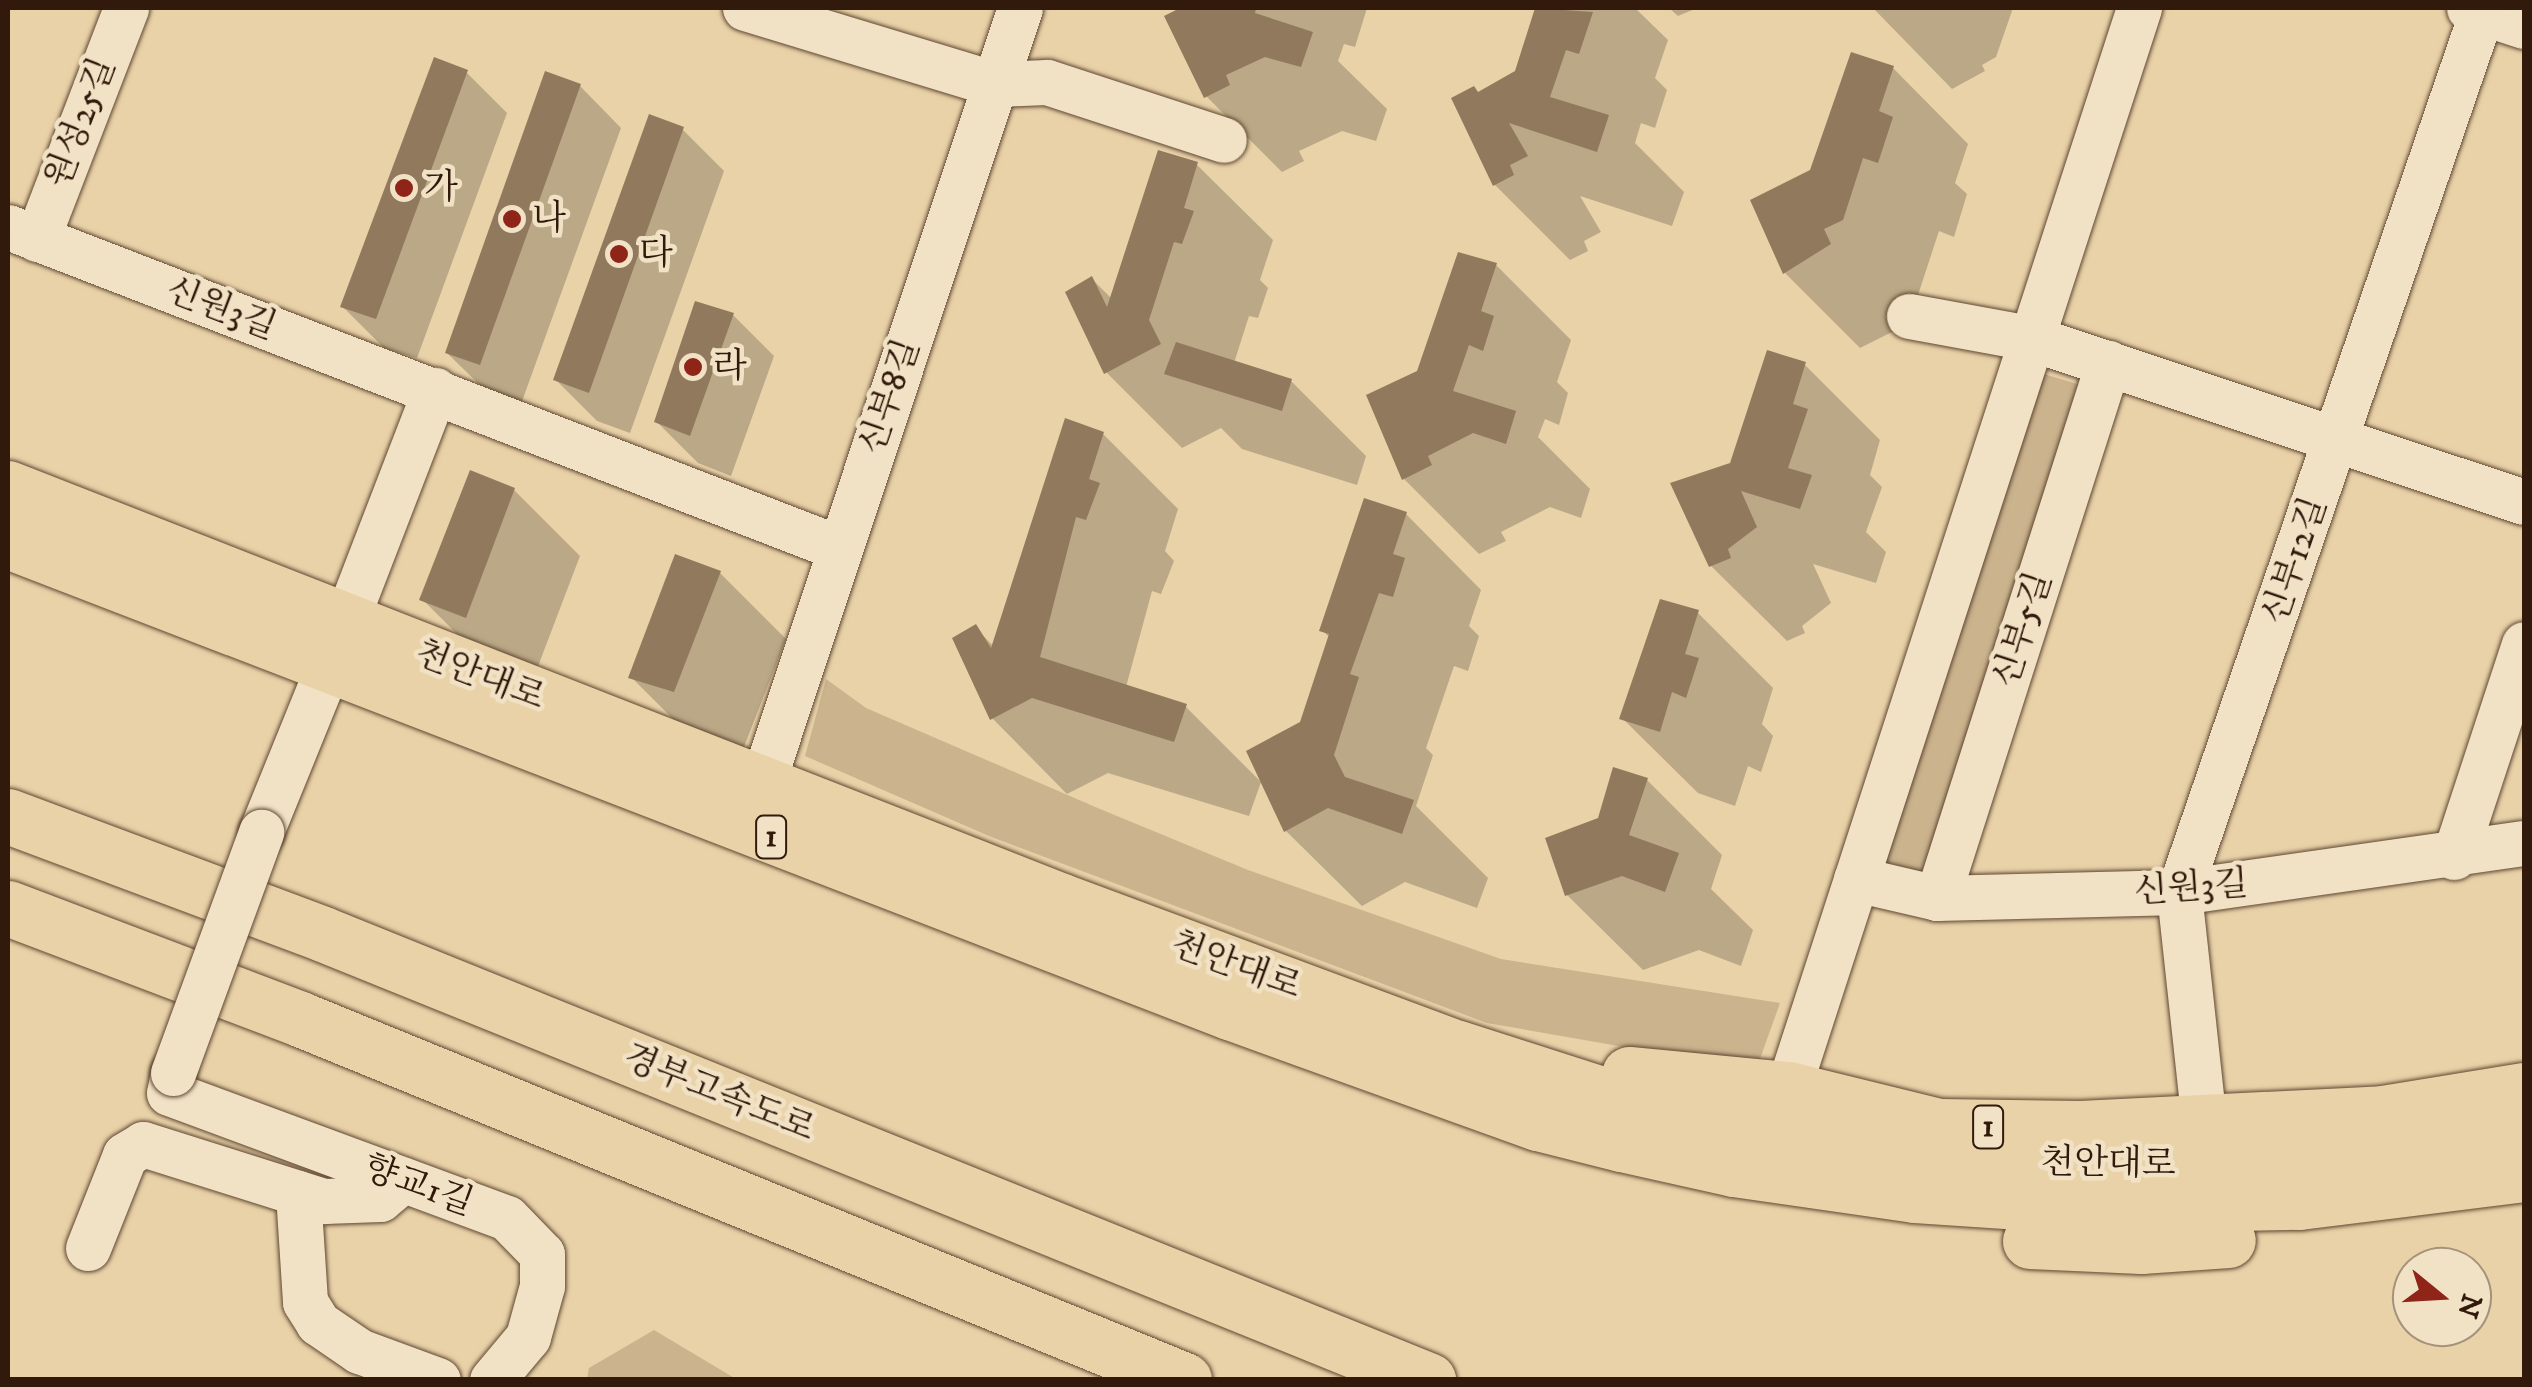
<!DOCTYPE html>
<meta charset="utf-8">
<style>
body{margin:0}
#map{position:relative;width:2532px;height:1387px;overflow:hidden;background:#e9d2a8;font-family:"IM FELL DW Pica","Noto Serif KR",serif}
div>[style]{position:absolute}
.green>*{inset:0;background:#cab38d}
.shadow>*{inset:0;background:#0003}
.building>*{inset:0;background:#91795d}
.roads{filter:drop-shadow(0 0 2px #5f4732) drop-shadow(0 0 2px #5f4732)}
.minor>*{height:45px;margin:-22.5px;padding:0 22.5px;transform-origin:22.5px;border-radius:22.5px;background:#f1e2c6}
.major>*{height:55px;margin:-27.5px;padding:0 27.5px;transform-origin:27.5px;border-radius:27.5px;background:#e9d2a8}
.highway>*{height:55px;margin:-27.5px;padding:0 27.5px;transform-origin:27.5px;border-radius:27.5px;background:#e9d2a8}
.bridges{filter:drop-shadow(0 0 2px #5f4732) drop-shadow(0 0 2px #5f4732)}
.minor-bridge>*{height:45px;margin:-22.5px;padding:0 22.5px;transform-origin:22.5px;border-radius:22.5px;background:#f1e2c6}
.dots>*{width:28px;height:28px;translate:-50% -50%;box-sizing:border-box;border:5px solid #f1e2c6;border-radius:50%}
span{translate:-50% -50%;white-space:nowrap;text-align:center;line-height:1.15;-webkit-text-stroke:9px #f1e2c6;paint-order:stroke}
.shield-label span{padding:2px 8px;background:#f1e2c6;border:2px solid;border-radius:8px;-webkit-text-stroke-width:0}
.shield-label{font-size:32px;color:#31190b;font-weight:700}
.street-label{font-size:35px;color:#31190b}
.poi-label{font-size:35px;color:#31190b}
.left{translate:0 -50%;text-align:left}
.frame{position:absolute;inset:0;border:10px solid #31190b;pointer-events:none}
.north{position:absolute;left:2392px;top:1247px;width:100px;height:100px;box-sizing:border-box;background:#f1e2c6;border:2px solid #a4927b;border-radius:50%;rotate:108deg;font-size:28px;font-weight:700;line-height:40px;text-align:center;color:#31190b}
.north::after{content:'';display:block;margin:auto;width:35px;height:45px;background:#8f2418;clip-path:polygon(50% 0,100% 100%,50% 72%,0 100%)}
</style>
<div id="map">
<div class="green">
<i style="clip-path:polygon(2040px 373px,2084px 386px,1933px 873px,1879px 877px)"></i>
<i style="clip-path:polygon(826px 679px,866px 708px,1100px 809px,1248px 870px,1501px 959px,1780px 1003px,1756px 1070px,1487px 1023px,989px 836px,805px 756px)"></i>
<i style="clip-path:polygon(654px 1330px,736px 1379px,587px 1379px,589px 1368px)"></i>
</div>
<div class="shadow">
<i style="clip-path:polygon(1186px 8px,1206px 27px,1213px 8px,1367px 8px,1355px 47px,1344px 44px,1338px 61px,1387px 109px,1376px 141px,1342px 131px,1299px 151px,1304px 161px,1282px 172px,1206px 96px,1168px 17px)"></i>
<i style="clip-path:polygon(1538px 8px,1635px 8px,1668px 40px,1655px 78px,1667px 90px,1655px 128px,1641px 123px,1635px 143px,1684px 192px,1672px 226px,1580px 196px,1601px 232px,1584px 241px,1588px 251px,1570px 260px,1495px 185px,1479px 94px,1517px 73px)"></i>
<i style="clip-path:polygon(1669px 8px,1697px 8px,1678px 16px)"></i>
<i style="clip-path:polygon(1873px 8px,2013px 8px,1996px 57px,1982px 65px,1985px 71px,1952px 89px)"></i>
<i style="clip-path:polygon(1893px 68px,1968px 144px,1955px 183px,1967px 194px,1954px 237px,1939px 231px,1918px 295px,1894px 331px,1860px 348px,1785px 273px,1753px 201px,1812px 172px)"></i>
<i style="clip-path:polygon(466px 72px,507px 113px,417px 358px,384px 348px,343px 307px)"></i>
<i style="clip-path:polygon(580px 86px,621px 128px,521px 404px,489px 394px,447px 353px)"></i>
<i style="clip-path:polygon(682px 129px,724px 171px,630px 433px,597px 421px,556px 380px)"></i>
<i style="clip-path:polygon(1197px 165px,1273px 240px,1260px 280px,1268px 288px,1258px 318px,1249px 316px,1234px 363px,1291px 381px,1366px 456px,1357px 485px,1242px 449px,1221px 428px,1182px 448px,1106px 372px,1092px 279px,1112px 299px)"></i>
<i style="clip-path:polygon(1496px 265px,1571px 340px,1557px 382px,1568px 393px,1559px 425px,1545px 419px,1538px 437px,1590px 489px,1581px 518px,1550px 507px,1501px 532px,1506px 541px,1479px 554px,1404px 479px,1420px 373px)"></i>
<i style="clip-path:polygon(733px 315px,774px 356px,731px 476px,698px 463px,656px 421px)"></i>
<i style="clip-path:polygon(1805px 365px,1880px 440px,1870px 475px,1882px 487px,1866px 532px,1886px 552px,1876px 583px,1813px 564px,1831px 603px,1802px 626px,1805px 633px,1787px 641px,1711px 566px,1732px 464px)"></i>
<i style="clip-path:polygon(1103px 434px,1178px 509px,1165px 551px,1174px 561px,1161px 594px,1152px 591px,1126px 687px,1186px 707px,1261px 782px,1249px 816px,1108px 773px,1067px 794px,992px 718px,975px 627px,994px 647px)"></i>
<i style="clip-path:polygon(514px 490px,580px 556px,532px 682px,488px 665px,422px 599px)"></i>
<i style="clip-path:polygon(1406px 514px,1481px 590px,1469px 626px,1479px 636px,1468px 671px,1454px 666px,1426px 748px,1433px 755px,1416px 806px,1488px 878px,1477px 908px,1405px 882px,1362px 906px,1286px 831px,1250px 752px,1302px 724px,1330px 638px,1322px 630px)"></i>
<i style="clip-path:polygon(720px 573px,786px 639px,740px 757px,697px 743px,631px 677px)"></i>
<i style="clip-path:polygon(1698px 613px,1773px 688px,1762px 724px,1773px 736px,1761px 772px,1748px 766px,1735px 806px,1698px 793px,1622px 718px)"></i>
<i style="clip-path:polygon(1647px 780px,1722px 855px,1711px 889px,1753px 930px,1741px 966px,1699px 950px,1643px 970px,1567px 895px,1600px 819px)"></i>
</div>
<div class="building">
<i style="clip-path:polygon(1180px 8px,1256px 8px,1255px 13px,1313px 32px,1301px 67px,1265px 57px,1226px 75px,1230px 85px,1204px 98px,1164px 16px)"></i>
<i style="clip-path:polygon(1535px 8px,1593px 12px,1579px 54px,1566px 50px,1550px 97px,1609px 115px,1597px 152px,1509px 123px,1528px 156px,1510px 165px,1514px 175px,1493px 186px,1451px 98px,1474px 86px,1478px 92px,1515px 71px)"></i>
<i style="clip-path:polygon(1851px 52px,1894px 66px,1879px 111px,1893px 117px,1878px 163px,1863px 158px,1843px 220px,1824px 229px,1831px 244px,1783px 274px,1750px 200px,1810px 170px)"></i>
<i style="clip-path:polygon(434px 57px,468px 70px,376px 319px,340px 307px)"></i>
<i style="clip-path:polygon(545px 71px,581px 84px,480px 365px,445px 353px)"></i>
<i style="clip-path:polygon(649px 114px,684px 127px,589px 393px,553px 380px)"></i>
<i style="clip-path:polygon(1158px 150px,1198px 162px,1184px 208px,1194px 211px,1182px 244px,1174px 242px,1149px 320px,1161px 344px,1104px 374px,1065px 292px,1092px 276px,1107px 307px)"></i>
<i style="clip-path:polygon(1458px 252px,1497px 263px,1481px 311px,1494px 316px,1483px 351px,1469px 345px,1453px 391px,1516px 411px,1506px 444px,1473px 433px,1428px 456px,1432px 465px,1402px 480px,1366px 395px,1417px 371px)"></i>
<i style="clip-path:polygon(695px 301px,734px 313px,690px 436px,654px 422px)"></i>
<i style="clip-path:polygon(1176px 342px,1292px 379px,1282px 411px,1164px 374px)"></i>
<i style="clip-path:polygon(1767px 350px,1806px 362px,1793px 404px,1808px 409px,1788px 468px,1812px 475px,1800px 509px,1741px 491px,1757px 527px,1728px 549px,1731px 558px,1709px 567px,1670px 483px,1730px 463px)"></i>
<i style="clip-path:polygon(1065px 418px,1104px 432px,1089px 479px,1100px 483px,1086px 520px,1076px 517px,1040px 657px,1187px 704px,1174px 742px,1032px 698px,990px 720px,952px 638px,976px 624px,991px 648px)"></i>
<i style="clip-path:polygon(470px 470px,515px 488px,466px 618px,419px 600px)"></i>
<i style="clip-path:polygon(1364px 498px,1407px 512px,1393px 554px,1405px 558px,1393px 597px,1379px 593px,1350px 674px,1359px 677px,1334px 755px,1345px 777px,1414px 800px,1402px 834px,1328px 808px,1284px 832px,1246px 751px,1300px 722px,1329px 634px,1319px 631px)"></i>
<i style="clip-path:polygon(675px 554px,721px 571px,674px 692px,628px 678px)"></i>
<i style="clip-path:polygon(1660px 599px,1699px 610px,1685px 654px,1699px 658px,1686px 698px,1672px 692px,1660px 732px,1619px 719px)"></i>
<i style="clip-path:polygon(1613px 767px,1648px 778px,1629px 835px,1679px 853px,1665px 892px,1622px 876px,1565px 896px,1545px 838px,1598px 818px)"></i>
</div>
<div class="roads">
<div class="minor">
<i style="left:745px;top:8px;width:261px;rotate:16.9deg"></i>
<i style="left:995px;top:84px;width:52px;rotate:-2.2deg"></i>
<i style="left:1047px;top:82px;width:186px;rotate:18.1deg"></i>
<i style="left:2469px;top:8px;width:58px;rotate:18.1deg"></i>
<i style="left:8px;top:227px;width:891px;rotate:21.12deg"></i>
<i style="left:37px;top:239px;width:248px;rotate:-68.9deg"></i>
<i style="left:1909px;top:316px;width:127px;rotate:10.4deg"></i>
<i style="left:2034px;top:339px;width:516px;rotate:18.4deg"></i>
<i style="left:345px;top:623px;width:250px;rotate:-68.9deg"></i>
<i style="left:761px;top:787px;width:821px;rotate:-71.61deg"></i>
<i style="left:261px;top:832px;width:178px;rotate:-67.9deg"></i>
<i style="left:2454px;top:857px;width:224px;rotate:-71.8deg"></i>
<i style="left:1856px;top:879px;width:83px;rotate:13.2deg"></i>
<i style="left:1937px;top:898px;width:242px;rotate:-1.4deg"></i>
<i style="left:2179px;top:892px;width:348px;rotate:-8.1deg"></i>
<i style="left:1937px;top:898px;width:562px;rotate:-72.27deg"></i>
<i style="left:173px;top:1073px;width:20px;rotate:101deg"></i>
<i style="left:169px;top:1093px;width:360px;rotate:20.3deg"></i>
<i style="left:507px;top:1218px;width:50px;rotate:45.8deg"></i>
<i style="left:542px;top:1254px;width:32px;rotate:90deg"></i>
<i style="left:542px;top:1286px;width:53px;rotate:105.4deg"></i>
<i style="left:528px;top:1337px;width:56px;rotate:129.9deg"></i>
<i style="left:1788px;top:1089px;width:1137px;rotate:-72.01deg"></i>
<i style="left:2204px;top:1123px;width:232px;rotate:-96.2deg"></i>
<i style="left:2179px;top:892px;width:935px;rotate:-71.02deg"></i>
<i style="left:298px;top:1193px;width:109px;rotate:86.3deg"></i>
<i style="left:305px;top:1302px;width:25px;rotate:58deg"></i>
<i style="left:318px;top:1323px;width:50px;rotate:34.3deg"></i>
<i style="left:359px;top:1351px;width:84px;rotate:20.2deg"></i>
<i style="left:88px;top:1248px;width:100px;rotate:-68.3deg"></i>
<i style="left:125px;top:1155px;width:21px;rotate:-31deg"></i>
<i style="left:143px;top:1144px;width:190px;rotate:17.5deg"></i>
<i style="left:324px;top:1201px;width:56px;rotate:-2deg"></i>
<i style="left:380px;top:1199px;width:30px;rotate:-40deg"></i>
</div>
<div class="major">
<i style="left:8px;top:488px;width:1132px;rotate:21.4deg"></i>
<i style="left:1062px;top:901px;width:422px;rotate:20.4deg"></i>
<i style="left:1458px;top:1048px;width:216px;rotate:17.8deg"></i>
<i style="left:1664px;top:1114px;width:121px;rotate:10.9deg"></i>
<i style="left:1783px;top:1137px;width:188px;rotate:6.7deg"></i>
<i style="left:1970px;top:1159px;width:139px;rotate:3.3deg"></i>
<i style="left:2109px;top:1167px;width:147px;rotate:-1.6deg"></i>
<i style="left:2256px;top:1163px;width:270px;rotate:-6.4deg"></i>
<i style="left:8px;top:541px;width:1309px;rotate:21.09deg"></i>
<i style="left:1229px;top:1012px;width:328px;rotate:19.8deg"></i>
<i style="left:1538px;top:1123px;width:86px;rotate:14.2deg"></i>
<i style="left:1621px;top:1144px;width:116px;rotate:12.5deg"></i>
<i style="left:1734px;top:1169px;width:183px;rotate:8.2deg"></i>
<i style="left:1915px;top:1195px;width:166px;rotate:3.8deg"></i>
<i style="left:2081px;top:1206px;width:218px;rotate:-1.1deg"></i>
<i style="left:2299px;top:1202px;width:227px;rotate:-7.1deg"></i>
<i style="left:1629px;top:1074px;width:160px;rotate:5.4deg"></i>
<i style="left:1788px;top:1089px;width:155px;rotate:13.8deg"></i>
<i style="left:1939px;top:1126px;width:141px;rotate:0.8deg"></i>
<i style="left:2080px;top:1128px;width:303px;rotate:-2.8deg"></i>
<i style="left:2383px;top:1113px;width:143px;rotate:-9.3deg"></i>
<i style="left:2030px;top:1241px;width:111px;rotate:2.6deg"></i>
<i style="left:2141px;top:1246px;width:87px;rotate:-3.9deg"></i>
</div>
<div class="highway">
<i style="left:8px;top:816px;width:336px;rotate:20.5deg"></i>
<i style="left:323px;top:934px;width:1192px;rotate:21.98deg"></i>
<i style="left:8px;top:908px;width:312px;rotate:20.8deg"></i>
<i style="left:300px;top:1019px;width:955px;rotate:22.21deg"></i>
</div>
</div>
<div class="bridges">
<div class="minor-bridge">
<i style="left:173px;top:1073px;width:257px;rotate:-69.9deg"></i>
</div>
</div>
<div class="dots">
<i style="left:404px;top:188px;background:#8f2418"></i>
<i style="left:512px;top:219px;background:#8f2418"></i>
<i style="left:619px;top:254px;background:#8f2418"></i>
<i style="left:693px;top:367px;background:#8f2418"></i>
</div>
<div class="shield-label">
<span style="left:771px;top:837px">1</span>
<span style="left:1988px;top:1127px">1</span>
</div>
<div class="street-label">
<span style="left:81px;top:123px;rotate:-69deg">원성25길</span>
<span style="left:221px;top:309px;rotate:21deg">신원3길</span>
<span style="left:890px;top:397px;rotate:-71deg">신부8길</span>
<span style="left:2295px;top:561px;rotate:-71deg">신부12길</span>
<span style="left:2023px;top:630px;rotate:-72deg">신부5길</span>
<span style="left:480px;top:676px;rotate:21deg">천안대로</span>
<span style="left:2191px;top:888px;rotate:-4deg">신원3길</span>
<span style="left:1236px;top:966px;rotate:20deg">천안대로</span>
<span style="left:719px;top:1094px;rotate:22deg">경부고속도로</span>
<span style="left:2108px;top:1164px;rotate:1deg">천안대로</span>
<span style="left:418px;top:1186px;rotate:20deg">향교1길</span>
</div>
<div class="poi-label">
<span class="left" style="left:424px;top:188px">가</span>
<span class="left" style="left:532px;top:219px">나</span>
<span class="left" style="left:639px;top:254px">다</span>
<span class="left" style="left:713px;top:367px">라</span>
</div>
<div class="frame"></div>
<div class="north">N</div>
</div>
